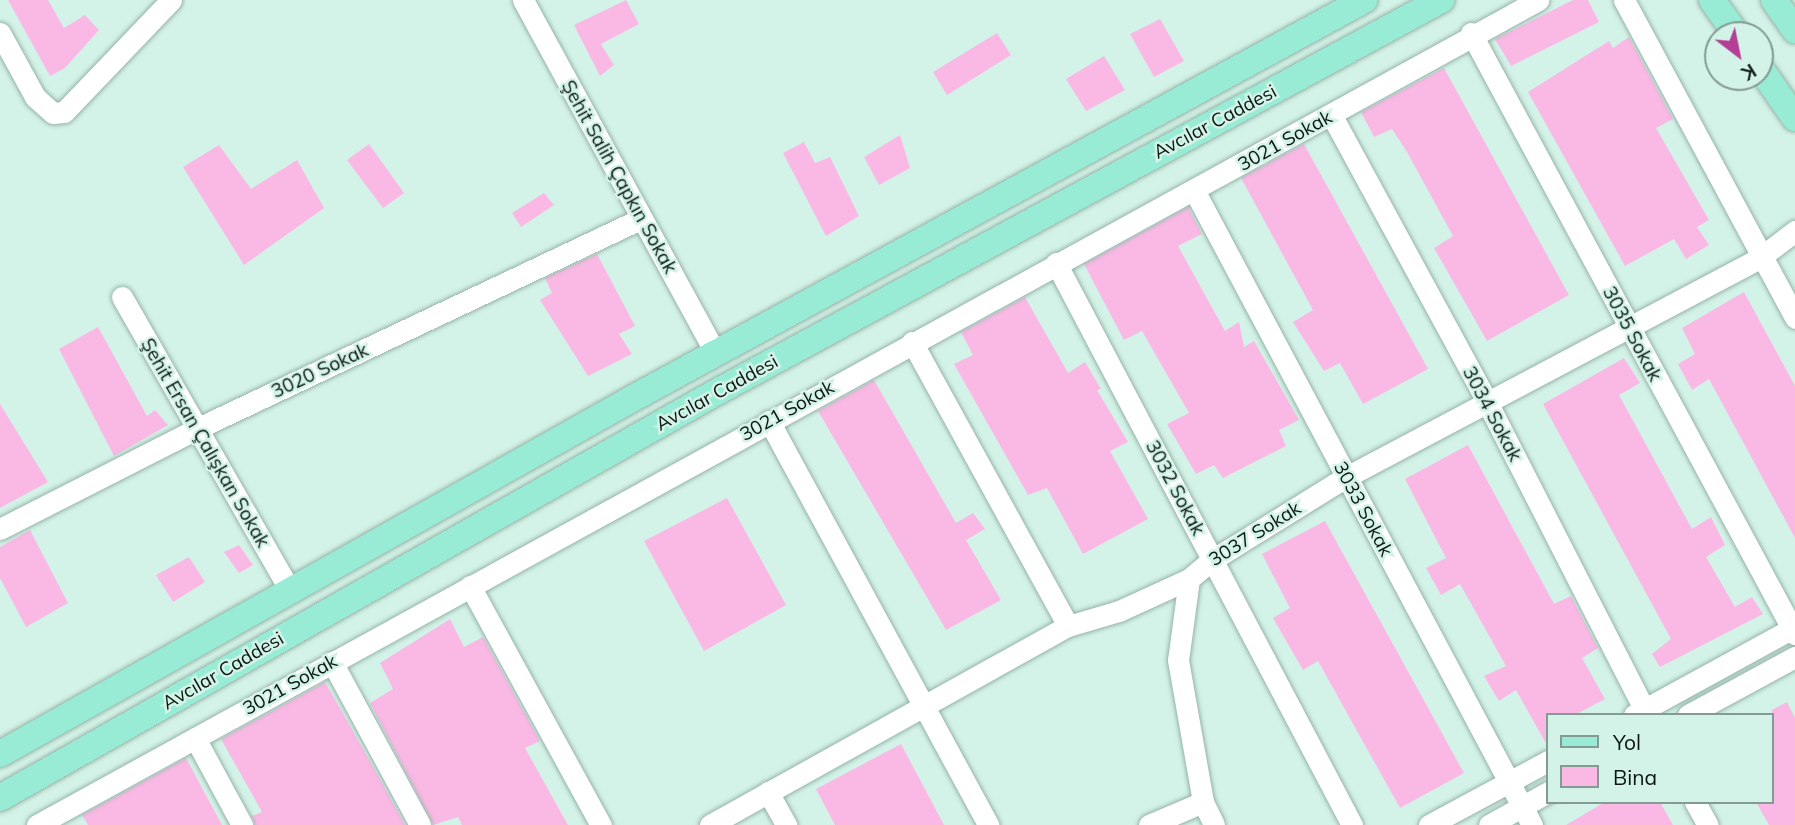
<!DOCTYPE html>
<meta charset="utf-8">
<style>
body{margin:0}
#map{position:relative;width:1795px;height:825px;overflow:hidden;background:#d4f3e8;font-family:Mulish,sans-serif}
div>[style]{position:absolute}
.building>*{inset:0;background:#fab9e5}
.roads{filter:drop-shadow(0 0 2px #96b3a8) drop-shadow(0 0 2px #96b3a8)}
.minor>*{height:21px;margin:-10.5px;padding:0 10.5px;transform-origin:10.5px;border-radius:10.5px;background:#fff}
.major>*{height:26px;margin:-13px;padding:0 13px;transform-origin:13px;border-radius:13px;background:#98ecd5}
span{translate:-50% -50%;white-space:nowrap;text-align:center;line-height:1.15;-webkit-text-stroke:5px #d4f3e8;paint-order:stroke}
.street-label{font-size:19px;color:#0c1713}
.legend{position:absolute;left:1546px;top:713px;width:228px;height:91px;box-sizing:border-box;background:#d4f3e8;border:2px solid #849b93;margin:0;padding:9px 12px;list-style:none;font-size:21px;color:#0c1713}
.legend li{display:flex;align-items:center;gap:14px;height:35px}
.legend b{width:35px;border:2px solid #849b93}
.north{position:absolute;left:1704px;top:21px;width:70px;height:70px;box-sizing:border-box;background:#d4f3e8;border:2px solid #849b93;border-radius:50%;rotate:148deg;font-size:19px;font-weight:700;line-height:28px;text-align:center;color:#0c1713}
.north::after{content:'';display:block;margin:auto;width:24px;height:32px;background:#b33f97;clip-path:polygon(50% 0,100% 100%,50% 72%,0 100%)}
</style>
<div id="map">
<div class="building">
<i style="clip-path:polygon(8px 0,48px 0,64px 28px,85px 15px,99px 30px,65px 68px,50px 76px)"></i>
<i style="clip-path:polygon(626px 0,639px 24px,601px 44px,614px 65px,600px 76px,574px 25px)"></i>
<i style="clip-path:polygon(1573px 0,1588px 0,1599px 22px,1511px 66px,1495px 39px)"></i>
<i style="clip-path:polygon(1160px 19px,1184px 61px,1154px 77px,1130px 34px)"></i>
<i style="clip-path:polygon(997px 33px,1011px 55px,947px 95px,933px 72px)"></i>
<i style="clip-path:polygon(1629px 37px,1673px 119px,1656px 128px,1709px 220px,1697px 227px,1709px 245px,1686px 259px,1674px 239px,1625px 266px,1528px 92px,1609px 41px,1613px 48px)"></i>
<i style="clip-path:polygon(1104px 56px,1125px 90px,1086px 111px,1066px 79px)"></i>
<i style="clip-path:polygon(1444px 68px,1569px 295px,1487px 341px,1434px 248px,1453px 236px,1407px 152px,1392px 129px,1374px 137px,1361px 112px)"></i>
<i style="clip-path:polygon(900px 135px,910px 168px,879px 185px,864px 157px)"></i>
<i style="clip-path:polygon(804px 142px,815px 163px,830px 157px,859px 216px,826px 236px,783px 153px)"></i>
<i style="clip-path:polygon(369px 144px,404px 193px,383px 208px,347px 160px)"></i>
<i style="clip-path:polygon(1304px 144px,1428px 369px,1363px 404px,1340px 363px,1324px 371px,1293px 322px,1313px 310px,1241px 178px)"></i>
<i style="clip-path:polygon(219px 145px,251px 189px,297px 160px,324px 208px,244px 265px,183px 167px)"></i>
<i style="clip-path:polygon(544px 193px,554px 205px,521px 227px,512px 213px)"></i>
<i style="clip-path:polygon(1188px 207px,1202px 234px,1178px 246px,1225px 331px,1239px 322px,1244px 347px,1254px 341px,1299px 420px,1279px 430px,1286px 446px,1223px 478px,1214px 465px,1196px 474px,1167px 424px,1189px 413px,1142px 331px,1124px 340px,1084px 264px)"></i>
<i style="clip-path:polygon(597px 254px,635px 326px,619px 334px,632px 354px,588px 376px,540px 300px,552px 293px,545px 278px)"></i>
<i style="clip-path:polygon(1744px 292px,1795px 386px,1795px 538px,1709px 379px,1692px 390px,1678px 364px,1695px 354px,1682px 328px)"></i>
<i style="clip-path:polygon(1025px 297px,1068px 373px,1085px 362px,1101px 389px,1097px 390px,1128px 442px,1110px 451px,1148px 519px,1083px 554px,1047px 488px,1028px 495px,954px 364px,973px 355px,961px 332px)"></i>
<i style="clip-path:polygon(98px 327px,147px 416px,155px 410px,168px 425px,114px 456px,59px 349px)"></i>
<i style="clip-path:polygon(1624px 358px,1640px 383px,1619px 395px,1692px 529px,1711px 517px,1725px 545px,1706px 557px,1735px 607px,1752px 597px,1763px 614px,1660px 667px,1652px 654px,1671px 639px,1543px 404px)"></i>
<i style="clip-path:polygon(874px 380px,956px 523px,973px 513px,985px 529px,966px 540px,1001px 600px,946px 630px,818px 411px)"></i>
<i style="clip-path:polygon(0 404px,48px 482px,0 508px)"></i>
<i style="clip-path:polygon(1468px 445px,1554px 604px,1571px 596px,1598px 648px,1582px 658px,1605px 699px,1575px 715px,1548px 715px,1548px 747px,1516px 690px,1499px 701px,1484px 676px,1506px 666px,1460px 584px,1441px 595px,1426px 568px,1446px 558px,1405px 479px)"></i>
<i style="clip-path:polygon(727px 498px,786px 605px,704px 651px,644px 541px)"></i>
<i style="clip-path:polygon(1325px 521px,1464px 773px,1400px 808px,1318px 661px,1303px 670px,1273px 618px,1290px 608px,1262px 554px)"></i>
<i style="clip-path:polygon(30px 530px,68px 603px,26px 627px,0 578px,0 547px)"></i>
<i style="clip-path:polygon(239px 545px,253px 565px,239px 573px,224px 552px)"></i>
<i style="clip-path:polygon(189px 557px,205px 582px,173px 602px,156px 575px)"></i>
<i style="clip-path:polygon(450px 619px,464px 647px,483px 637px,540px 741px,525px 748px,568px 825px,462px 825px,458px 817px,433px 825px,370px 703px,393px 689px,380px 663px)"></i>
<i style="clip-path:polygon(325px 682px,380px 779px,405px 825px,255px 825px,252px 816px,262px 812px,221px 739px)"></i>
<i style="clip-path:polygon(1787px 702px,1795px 718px,1795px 825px,1769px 825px,1756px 802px,1772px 802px,1772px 710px)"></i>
<i style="clip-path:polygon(901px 744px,944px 825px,835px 825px,816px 789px)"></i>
<i style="clip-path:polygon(186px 758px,222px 825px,88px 825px,82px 815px)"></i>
<i style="clip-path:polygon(1605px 802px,1660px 802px,1673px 825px,1566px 825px)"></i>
</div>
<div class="roads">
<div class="minor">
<i style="left:523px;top:0;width:403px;rotate:61.4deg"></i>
<i style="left:1624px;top:0;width:361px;rotate:61.7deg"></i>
<i style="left:0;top:33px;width:73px;rotate:61.3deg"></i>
<i style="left:35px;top:97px;width:24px;rotate:42deg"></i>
<i style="left:53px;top:113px;width:11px;rotate:-5deg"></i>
<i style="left:64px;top:112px;width:155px;rotate:-46.3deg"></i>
<i style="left:1471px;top:33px;width:683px;rotate:61.67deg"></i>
<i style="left:1332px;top:116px;width:325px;rotate:61.5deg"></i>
<i style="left:1487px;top:402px;width:352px;rotate:62.9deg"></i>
<i style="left:1195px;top:192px;width:717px;rotate:61.97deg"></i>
<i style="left:1056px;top:263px;width:635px;rotate:62.22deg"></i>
<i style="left:122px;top:297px;width:338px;rotate:60.2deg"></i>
<i style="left:912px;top:342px;width:324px;rotate:61.2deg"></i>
<i style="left:769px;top:421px;width:460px;rotate:61.5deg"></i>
<i style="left:0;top:529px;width:220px;rotate:-27deg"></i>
<i style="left:196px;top:429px;width:493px;rotate:-25.3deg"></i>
<i style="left:1189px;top:579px;width:82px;rotate:97.7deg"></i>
<i style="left:1178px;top:660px;width:144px;rotate:80deg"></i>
<i style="left:1203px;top:802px;width:25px;rotate:64deg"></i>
<i style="left:470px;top:586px;width:273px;rotate:61.3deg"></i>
<i style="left:332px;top:662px;width:185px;rotate:61.6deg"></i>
<i style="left:1634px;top:715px;width:183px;rotate:-28.7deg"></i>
<i style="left:1688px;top:715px;width:122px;rotate:-28.5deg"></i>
<i style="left:195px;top:738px;width:99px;rotate:61.6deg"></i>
<i style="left:768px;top:792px;width:38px;rotate:61deg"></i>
<i style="left:1695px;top:802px;width:26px;rotate:61deg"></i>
<i style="left:37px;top:825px;width:1713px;rotate:-28.79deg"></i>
<i style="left:710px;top:825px;width:410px;rotate:-29.1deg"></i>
<i style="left:1068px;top:626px;width:53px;rotate:-16.4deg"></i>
<i style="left:1119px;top:611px;width:77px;rotate:-24.6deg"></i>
<i style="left:1189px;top:579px;width:30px;rotate:-40deg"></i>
<i style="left:1212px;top:560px;width:158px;rotate:-31.8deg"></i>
<i style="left:1346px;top:477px;width:470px;rotate:-27.9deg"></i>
<i style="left:1761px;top:257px;width:43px;rotate:-37.4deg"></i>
<i style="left:1149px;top:825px;width:59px;rotate:-23.1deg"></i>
<i style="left:1429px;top:825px;width:135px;rotate:-28.3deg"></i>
<i style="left:1489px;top:825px;width:68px;rotate:-29.2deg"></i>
</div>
<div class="major">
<i style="left:1712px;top:0;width:43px;rotate:54.5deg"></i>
<i style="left:1774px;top:0;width:37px;rotate:55deg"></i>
<i style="left:1760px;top:68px;width:61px;rotate:55deg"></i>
<i style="left:0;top:754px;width:733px;rotate:-29.33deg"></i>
<i style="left:639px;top:395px;width:826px;rotate:-28.58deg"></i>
<i style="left:0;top:798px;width:822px;rotate:-29.53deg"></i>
<i style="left:715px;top:393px;width:826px;rotate:-28.43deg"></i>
</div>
</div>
<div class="street-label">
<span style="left:1215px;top:122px;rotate:-28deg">Avcılar Caddesi</span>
<span style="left:1285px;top:141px;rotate:-29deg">3021 Sokak</span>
<span style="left:619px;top:177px;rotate:61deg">Şehit Salih Çapkın Sokak</span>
<span style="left:1632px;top:334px;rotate:62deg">3035 Sokak</span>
<span style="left:320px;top:371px;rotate:-25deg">3020 Sokak</span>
<span style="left:717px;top:393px;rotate:-29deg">Avcılar Caddesi</span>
<span style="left:787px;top:411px;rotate:-29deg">3021 Sokak</span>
<span style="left:1492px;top:414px;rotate:62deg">3034 Sokak</span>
<span style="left:205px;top:443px;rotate:60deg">Şehit Ersan Çalışkan Sokak</span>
<span style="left:1175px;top:488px;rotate:62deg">3032 Sokak</span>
<span style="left:1363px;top:509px;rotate:62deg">3033 Sokak</span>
<span style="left:1255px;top:534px;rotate:-32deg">3037 Sokak</span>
<span style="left:223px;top:671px;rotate:-30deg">Avcılar Caddesi</span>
<span style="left:290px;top:685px;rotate:-29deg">3021 Sokak</span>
</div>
<ul class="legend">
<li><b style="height:9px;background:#98ecd5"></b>Yol</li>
<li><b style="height:19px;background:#fab9e5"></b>Bina</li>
</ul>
<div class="north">K</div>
</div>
